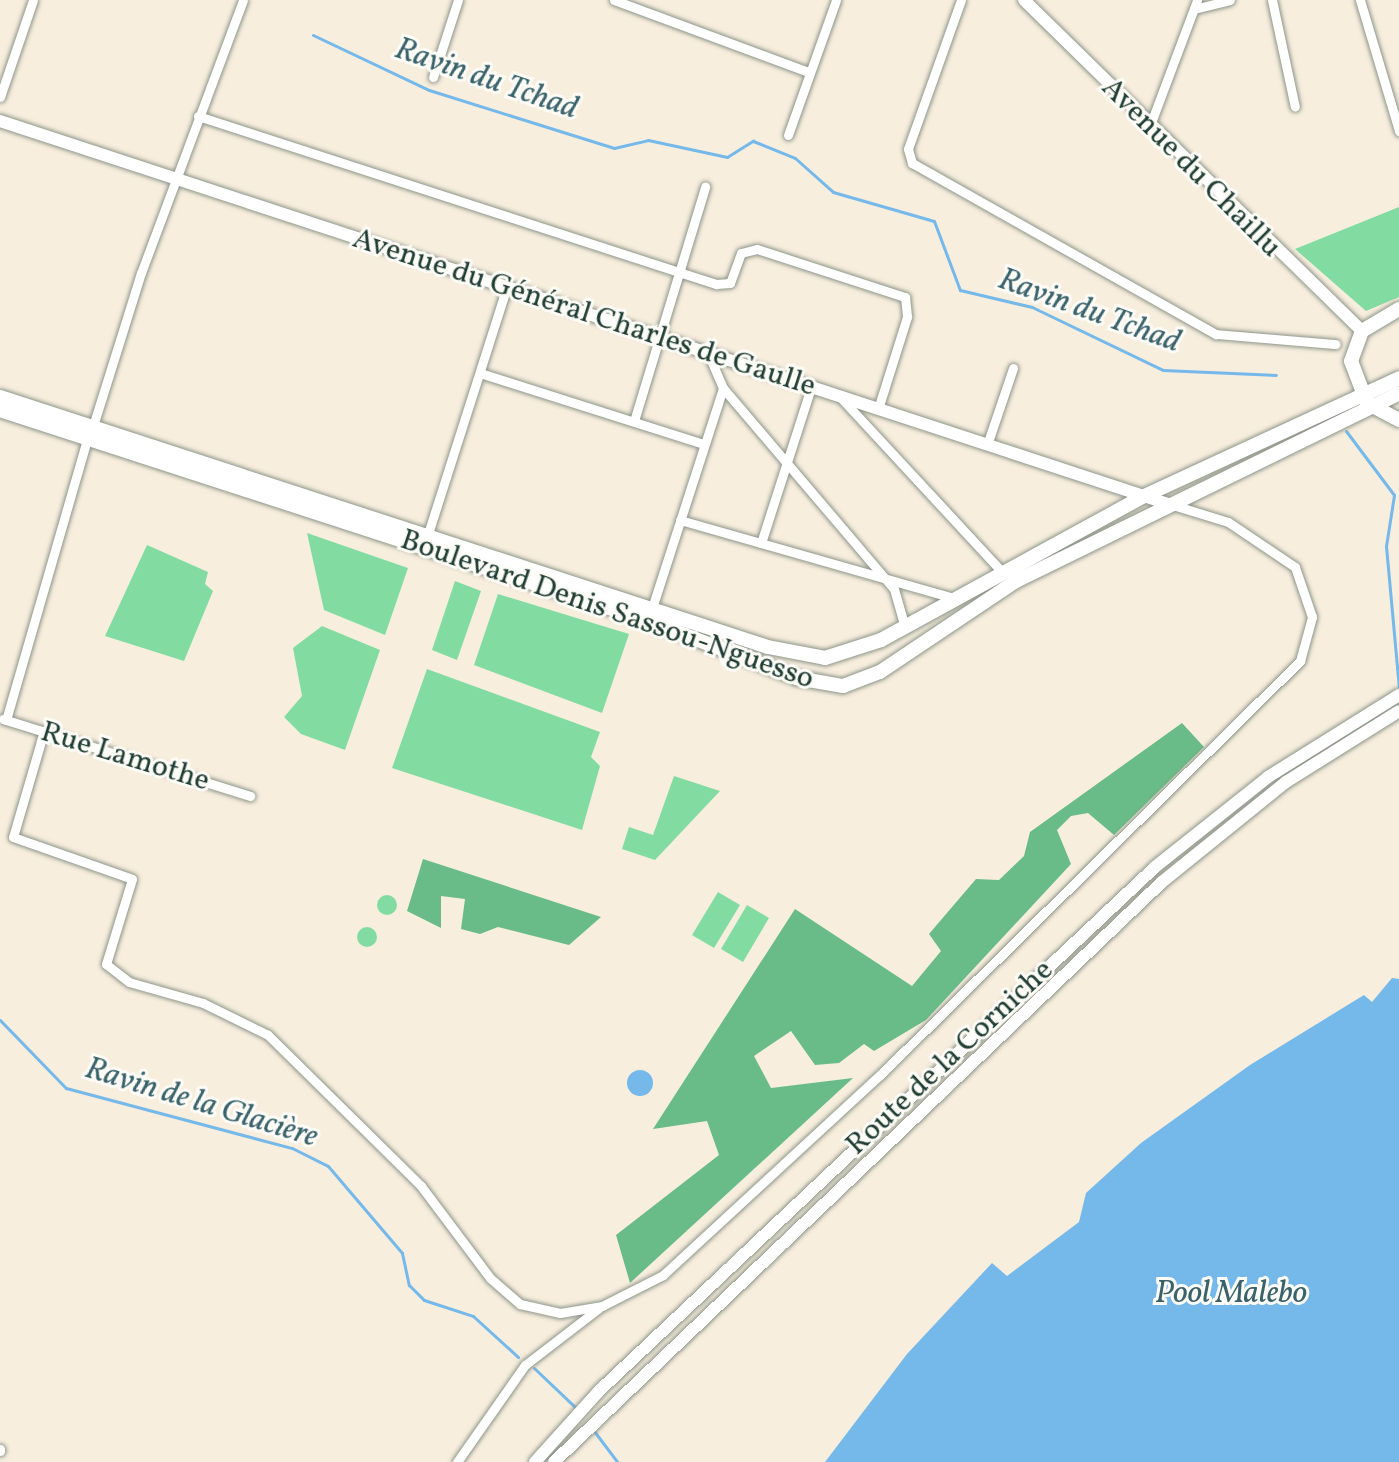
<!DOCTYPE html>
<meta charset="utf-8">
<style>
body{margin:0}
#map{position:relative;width:1399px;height:1462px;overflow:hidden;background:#f8eede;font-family:Vollkorn,serif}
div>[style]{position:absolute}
.green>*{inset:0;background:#82dca1}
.round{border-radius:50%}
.forest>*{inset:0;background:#69bc87}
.water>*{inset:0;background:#75b8ea}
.stream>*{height:3px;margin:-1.5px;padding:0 1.5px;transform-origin:1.5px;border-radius:1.5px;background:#75b8ea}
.roads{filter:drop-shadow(0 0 2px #8c9689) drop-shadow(0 0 2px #8c9689)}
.street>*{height:9px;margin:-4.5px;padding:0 4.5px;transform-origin:4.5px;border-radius:4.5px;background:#fff}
.secondary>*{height:12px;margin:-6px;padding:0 6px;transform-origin:6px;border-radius:6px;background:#fff}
.primary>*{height:14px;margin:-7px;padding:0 7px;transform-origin:7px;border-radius:7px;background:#fff}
span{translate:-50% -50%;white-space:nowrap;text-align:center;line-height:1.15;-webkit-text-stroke:6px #fdfcf7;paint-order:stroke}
.street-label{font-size:30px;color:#1f3d34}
.water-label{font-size:32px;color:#39626b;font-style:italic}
</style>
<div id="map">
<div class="green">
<i style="clip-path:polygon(1399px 207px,1399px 297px,1366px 311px,1295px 249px)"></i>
<i style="clip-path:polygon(307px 533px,408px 568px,385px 635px,324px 610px)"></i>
<i style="clip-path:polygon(147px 545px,208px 572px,205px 584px,213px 591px,184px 661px,105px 636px)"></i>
<i style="clip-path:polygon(455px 581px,481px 591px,457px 660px,432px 650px)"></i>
<i style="clip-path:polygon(498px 594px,629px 634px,602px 713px,474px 665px)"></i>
<i style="clip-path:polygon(322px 626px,380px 650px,345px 750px,301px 734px,284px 717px,302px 696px,293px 648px)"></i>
<i style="clip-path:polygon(427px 669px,600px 732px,591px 757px,600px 766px,582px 830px,392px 768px)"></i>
<i style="clip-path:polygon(674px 776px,720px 791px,655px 860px,622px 849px,629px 827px,653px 835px)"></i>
<i style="clip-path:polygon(718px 892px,740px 905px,714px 948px,692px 935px)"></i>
<i class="round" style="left:377px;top:895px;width:20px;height:20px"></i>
<i style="clip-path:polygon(747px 905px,769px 918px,743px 962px,721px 949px)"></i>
<i class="round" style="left:357px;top:927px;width:20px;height:20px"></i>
</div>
<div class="forest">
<i style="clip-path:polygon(1182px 723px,1204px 747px,1114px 835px,1088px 813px,1071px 816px,1057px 830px,1071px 864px,926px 1020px,874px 1051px,864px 1044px,839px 1063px,815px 1065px,791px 1031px,754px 1056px,771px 1088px,853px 1078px,630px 1283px,616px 1235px,719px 1155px,707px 1121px,653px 1129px,795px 909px,912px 986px,941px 951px,929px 934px,976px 879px,999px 880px,1024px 856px,1030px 832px)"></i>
<i style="clip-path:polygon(423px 859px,601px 917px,569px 945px,498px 927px,480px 934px,461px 929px,465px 899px,441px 896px,441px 928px,407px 911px)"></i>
</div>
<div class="water">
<i style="clip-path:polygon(1392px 978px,1399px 979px,1399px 1462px,825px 1462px,907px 1354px,992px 1263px,1007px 1276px,1079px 1222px,1086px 1193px,1141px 1143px,1250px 1065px,1364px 995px,1372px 1002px)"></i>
<i class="round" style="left:627px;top:1070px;width:26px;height:26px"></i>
</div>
<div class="stream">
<i style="left:313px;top:35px;width:128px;rotate:25.4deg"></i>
<i style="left:429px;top:90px;width:194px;rotate:17.4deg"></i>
<i style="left:614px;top:148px;width:35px;rotate:-13deg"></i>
<i style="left:648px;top:140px;width:81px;rotate:12.1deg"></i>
<i style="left:727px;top:157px;width:31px;rotate:-32deg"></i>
<i style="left:753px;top:141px;width:45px;rotate:22deg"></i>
<i style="left:795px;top:158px;width:51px;rotate:41.8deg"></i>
<i style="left:833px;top:192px;width:105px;rotate:16deg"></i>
<i style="left:934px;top:221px;width:74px;rotate:69.4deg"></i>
<i style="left:960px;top:290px;width:74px;rotate:13.3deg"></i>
<i style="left:1032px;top:307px;width:145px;rotate:25.7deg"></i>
<i style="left:1163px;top:370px;width:113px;rotate:2.5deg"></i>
<i style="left:1346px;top:431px;width:80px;rotate:53.1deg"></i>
<i style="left:1394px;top:495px;width:52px;rotate:98.9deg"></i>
<i style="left:1386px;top:546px;width:145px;rotate:84.8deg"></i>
<i style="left:0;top:1020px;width:95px;rotate:45.9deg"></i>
<i style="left:66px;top:1088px;width:234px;rotate:14.9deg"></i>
<i style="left:292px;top:1148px;width:40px;rotate:26.6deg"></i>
<i style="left:328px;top:1166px;width:114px;rotate:49.6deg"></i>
<i style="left:402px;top:1253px;width:33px;rotate:78deg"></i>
<i style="left:409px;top:1285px;width:21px;rotate:45deg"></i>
<i style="left:424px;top:1300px;width:52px;rotate:18.1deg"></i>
<i style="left:473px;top:1316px;width:61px;rotate:42.3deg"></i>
<i style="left:534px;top:1368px;width:59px;rotate:43.6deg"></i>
<i style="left:594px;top:1431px;width:39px;rotate:53deg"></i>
</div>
<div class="roads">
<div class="street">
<i style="left:614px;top:0;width:208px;rotate:20.3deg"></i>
<i style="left:961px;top:0;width:158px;rotate:109.6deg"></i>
<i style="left:908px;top:149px;width:15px;rotate:74deg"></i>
<i style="left:912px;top:163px;width:349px;rotate:29.4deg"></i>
<i style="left:1216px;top:334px;width:120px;rotate:4.8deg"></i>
<i style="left:1272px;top:0;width:109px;rotate:77.9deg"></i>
<i style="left:1360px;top:0;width:137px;rotate:73.4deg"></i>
<i style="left:1194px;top:9px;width:37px;rotate:-14deg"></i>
<i style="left:433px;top:77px;width:81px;rotate:-72deg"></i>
<i style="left:0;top:97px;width:102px;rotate:-71.2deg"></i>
<i style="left:198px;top:116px;width:545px;rotate:17.97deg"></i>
<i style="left:716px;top:284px;width:14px;rotate:-4deg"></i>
<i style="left:730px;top:283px;width:32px;rotate:-70deg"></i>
<i style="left:741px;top:253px;width:16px;rotate:-14deg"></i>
<i style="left:757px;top:249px;width:156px;rotate:18deg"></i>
<i style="left:905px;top:297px;width:20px;rotate:84deg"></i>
<i style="left:907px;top:317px;width:96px;rotate:107.5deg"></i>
<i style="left:1149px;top:128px;width:137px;rotate:-69.4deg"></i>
<i style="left:788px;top:135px;width:143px;rotate:-70.4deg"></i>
<i style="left:707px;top:351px;width:40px;rotate:66.6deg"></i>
<i style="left:723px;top:388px;width:264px;rotate:49.6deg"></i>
<i style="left:894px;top:589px;width:40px;rotate:74deg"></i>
<i style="left:480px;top:373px;width:235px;rotate:17.6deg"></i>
<i style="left:841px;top:398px;width:237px;rotate:47.2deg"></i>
<i style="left:634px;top:421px;width:245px;rotate:-73.1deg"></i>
<i style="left:93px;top:426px;width:160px;rotate:-72.6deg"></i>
<i style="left:141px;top:273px;width:291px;rotate:-69.5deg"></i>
<i style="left:988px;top:442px;width:78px;rotate:-71.3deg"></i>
<i style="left:680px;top:520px;width:284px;rotate:15.9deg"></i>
<i style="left:426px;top:540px;width:267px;rotate:-72.3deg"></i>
<i style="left:761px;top:543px;width:164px;rotate:-72.2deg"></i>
<i style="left:652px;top:608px;width:231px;rotate:-72.1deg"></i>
<i style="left:3px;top:719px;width:259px;rotate:17.3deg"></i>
<i style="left:6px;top:720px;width:292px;rotate:-73.9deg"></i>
<i style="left:44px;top:731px;width:110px;rotate:106.3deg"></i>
<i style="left:13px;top:837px;width:126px;rotate:19.4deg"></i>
<i style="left:132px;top:879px;width:89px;rotate:107deg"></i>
<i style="left:106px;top:964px;width:29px;rotate:38deg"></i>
<i style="left:129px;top:982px;width:77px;rotate:15.8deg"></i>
<i style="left:203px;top:1003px;width:72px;rotate:26.2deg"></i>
<i style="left:268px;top:1035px;width:215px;rotate:44.6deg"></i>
<i style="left:421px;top:1186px;width:115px;rotate:53.1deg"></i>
<i style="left:490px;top:1278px;width:40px;rotate:41deg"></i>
<i style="left:520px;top:1304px;width:41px;rotate:12.7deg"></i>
<i style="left:560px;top:1313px;width:43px;rotate:-9.5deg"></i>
<i style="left:602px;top:1306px;width:68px;rotate:-26.9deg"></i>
<i style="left:663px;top:1275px;width:295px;rotate:-42.7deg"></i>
<i style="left:880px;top:1075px;width:590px;rotate:-44.59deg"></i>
<i style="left:1300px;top:661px;width:46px;rotate:-74.7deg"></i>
<i style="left:1312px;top:617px;width:53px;rotate:-108.8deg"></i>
<i style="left:1295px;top:567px;width:81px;rotate:-146.1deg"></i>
<i style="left:1228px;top:522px;width:58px;rotate:-162.8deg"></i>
<i style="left:0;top:1449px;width:2px;rotate:90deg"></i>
<i style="left:457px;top:1462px;width:118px;rotate:-55deg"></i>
<i style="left:525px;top:1365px;width:93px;rotate:-37.6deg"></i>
</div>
<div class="secondary">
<i style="left:1024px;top:0;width:473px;rotate:44.4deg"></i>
<i style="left:0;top:121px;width:1229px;rotate:18.15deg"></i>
<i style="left:535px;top:1462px;width:96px;rotate:-48deg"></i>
<i style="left:599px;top:1391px;width:764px;rotate:-43.3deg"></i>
<i style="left:1155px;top:867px;width:144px;rotate:-38.5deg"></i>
<i style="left:1268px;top:777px;width:155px;rotate:-32deg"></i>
<i style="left:554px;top:1462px;width:840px;rotate:-43.65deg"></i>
<i style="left:1162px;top:882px;width:159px;rotate:-38.9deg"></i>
<i style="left:1286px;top:782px;width:133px;rotate:-32.1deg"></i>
</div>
<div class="primary">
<i style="left:1399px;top:309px;width:43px;rotate:149.3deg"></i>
<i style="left:1362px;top:331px;width:32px;rotate:110deg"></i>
<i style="left:1351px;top:361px;width:45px;rotate:69.1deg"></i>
<i style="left:1367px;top:403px;width:36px;rotate:28deg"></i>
<i style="left:0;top:397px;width:808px;rotate:18.03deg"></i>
<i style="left:768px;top:647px;width:58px;rotate:10.9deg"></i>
<i style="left:825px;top:658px;width:59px;rotate:-17.8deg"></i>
<i style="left:881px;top:640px;width:298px;rotate:-28.7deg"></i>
<i style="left:1142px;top:497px;width:283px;rotate:-24.8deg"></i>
<i style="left:0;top:410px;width:682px;rotate:18.01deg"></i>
<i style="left:649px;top:621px;width:159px;rotate:21.1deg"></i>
<i style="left:797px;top:678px;width:47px;rotate:9.9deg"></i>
<i style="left:843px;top:686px;width:40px;rotate:-21deg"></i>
<i style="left:880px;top:672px;width:164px;rotate:-33.8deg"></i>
<i style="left:1016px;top:581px;width:427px;rotate:-26.1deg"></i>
</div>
</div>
<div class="street-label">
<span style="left:1191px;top:168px;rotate:45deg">Avenue du Chaillu</span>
<span style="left:584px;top:313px;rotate:18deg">Avenue du Général Charles de Gaulle</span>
<span style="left:607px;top:610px;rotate:19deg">Boulevard Denis Sassou-Nguesso</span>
<span style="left:125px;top:757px;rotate:17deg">Rue Lamothe</span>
<span style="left:950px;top:1058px;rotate:-43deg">Route de la Corniche</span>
</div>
<div class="water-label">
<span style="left:486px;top:80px;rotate:19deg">Ravin du Tchad</span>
<span style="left:1089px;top:312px;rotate:20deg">Ravin du Tchad</span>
<span style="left:201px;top:1104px;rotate:17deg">Ravin de la Glacière</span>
<span style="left:1231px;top:1294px">Pool Malebo</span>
</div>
</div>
